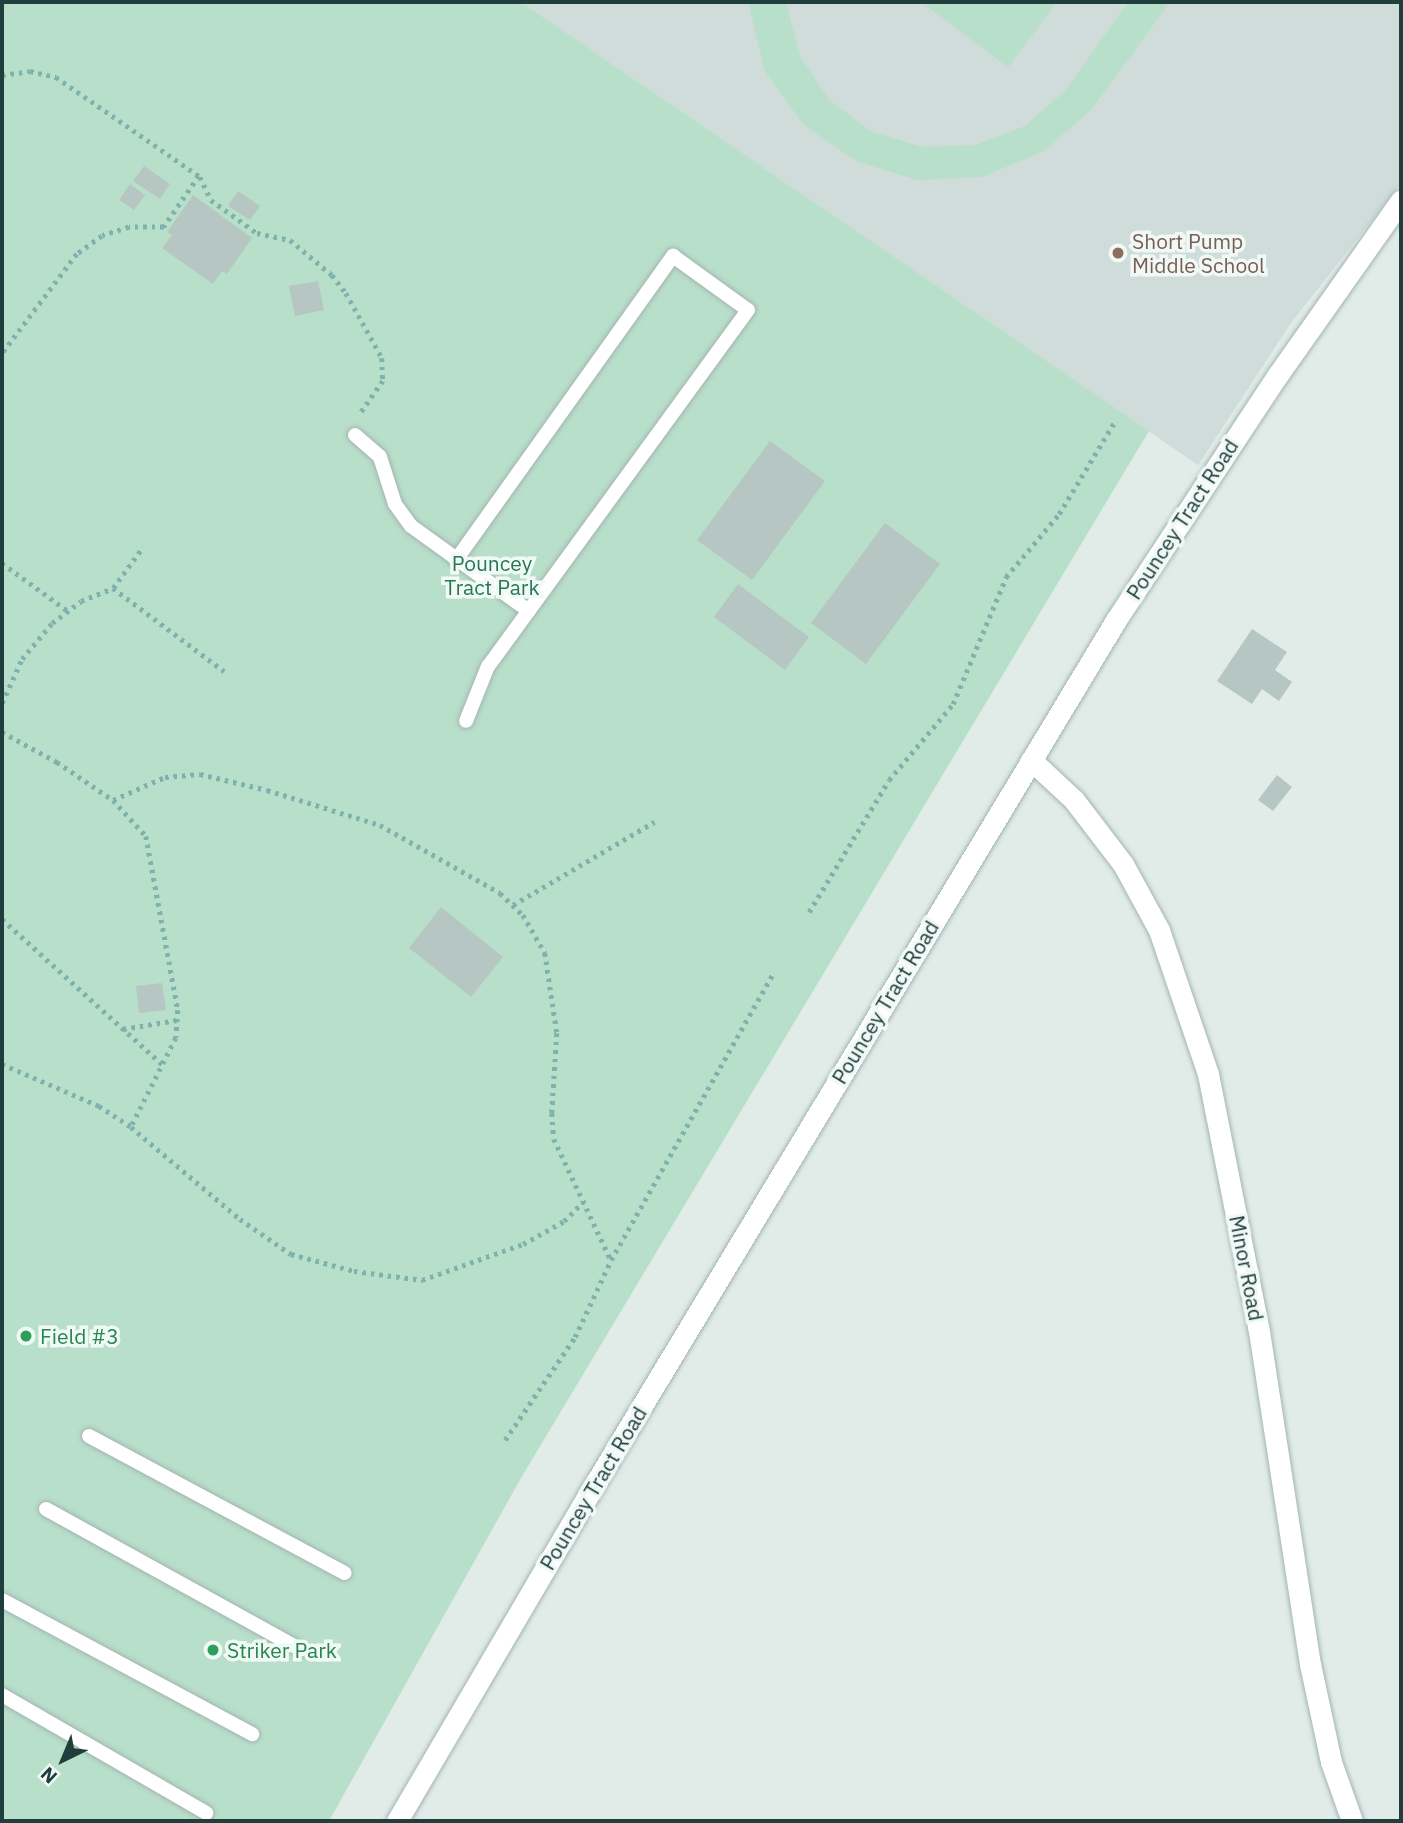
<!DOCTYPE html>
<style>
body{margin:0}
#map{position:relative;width:1403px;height:1823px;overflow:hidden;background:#e1ece9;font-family:"IBM Plex Sans",sans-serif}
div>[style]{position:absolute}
.built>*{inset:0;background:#cfdcd9}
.green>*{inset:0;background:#b8dfca}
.building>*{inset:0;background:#b6c7c3}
.path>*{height:4.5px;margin-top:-2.25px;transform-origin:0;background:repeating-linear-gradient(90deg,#7fb2ac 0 3.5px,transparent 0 8.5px)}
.roads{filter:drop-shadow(0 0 2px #a3b4b2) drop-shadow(0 0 2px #a3b4b2)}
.lane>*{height:14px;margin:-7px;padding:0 7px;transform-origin:7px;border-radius:7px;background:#fff}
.street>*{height:21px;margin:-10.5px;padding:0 10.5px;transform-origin:10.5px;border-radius:10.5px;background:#fff}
.secondary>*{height:21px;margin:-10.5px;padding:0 10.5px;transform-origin:10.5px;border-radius:10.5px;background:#fff}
.dots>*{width:19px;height:19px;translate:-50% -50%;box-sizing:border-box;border:4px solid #f1f9f6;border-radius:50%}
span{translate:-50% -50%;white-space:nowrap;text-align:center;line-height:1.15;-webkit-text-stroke:7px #f1f9f6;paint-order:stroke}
.education-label{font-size:21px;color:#785e54}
.left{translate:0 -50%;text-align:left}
.street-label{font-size:21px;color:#203e3c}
.park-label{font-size:21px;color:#287756}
.leisure-label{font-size:21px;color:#27864d}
.frame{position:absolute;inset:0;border:4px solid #203e3c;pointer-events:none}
.north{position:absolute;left:28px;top:1725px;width:70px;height:70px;-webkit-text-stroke:5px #f1f9f6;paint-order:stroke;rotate:223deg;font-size:19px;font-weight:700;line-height:28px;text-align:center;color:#203e3c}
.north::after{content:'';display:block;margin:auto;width:24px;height:32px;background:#203e3c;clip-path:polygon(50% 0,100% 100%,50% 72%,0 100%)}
</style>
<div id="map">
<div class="built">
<i style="clip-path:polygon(521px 2px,1401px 2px,1401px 183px,1291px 323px,1198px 465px)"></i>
</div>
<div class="green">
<i style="clip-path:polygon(2px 2px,521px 2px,1149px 431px,521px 1478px,329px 1821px,2px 1821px)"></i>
<i style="clip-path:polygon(748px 2px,786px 2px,800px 56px,829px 100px,872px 132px,923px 147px,976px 145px,1025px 126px,1065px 91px,1128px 2px,1170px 2px,1091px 110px,1042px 152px,982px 177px,917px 180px,856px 161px,803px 124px,765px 71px)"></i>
<i style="clip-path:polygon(921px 2px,1057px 2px,1008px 67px)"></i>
</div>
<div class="building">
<i style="clip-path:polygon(144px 166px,170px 184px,160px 199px,133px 181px)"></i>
<i style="clip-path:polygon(130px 184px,145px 195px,134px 210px,119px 200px)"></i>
<i style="clip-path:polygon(238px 191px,260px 206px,250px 220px,228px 206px)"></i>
<i style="clip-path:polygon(193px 195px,252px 238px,227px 274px,222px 271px,213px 284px,162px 248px,172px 235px,167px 232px)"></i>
<i style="clip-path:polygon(318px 281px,324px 310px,295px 316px,289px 286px)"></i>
<i style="clip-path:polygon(770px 441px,825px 481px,752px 580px,697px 540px)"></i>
<i style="clip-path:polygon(885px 523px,940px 564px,866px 664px,811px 623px)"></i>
<i style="clip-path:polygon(738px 584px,809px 637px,785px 670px,714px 617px)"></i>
<i style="clip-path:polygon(1252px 629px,1287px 652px,1275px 670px,1292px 682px,1279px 701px,1262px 689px,1252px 704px,1217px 681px)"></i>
<i style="clip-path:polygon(1277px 775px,1292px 787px,1273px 811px,1258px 800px)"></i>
<i style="clip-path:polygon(441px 907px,503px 957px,471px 997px,409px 948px)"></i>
<i style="clip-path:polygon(162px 983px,166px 1010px,139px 1013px,136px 986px)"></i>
</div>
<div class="path">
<i style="left:2px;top:75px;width:28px;rotate:-8deg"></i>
<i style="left:30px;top:71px;width:27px;rotate:13deg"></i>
<i style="left:56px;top:77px;width:174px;rotate:34.7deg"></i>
<i style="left:199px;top:176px;width:62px;rotate:124.5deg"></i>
<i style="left:164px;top:227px;width:35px;rotate:180deg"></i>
<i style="left:129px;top:227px;width:28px;rotate:162deg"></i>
<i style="left:102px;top:236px;width:31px;rotate:144deg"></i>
<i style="left:77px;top:254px;width:125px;rotate:126.9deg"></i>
<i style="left:200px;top:177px;width:25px;rotate:64deg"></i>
<i style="left:211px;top:200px;width:57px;rotate:35.7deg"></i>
<i style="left:257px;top:233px;width:34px;rotate:12deg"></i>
<i style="left:290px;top:240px;width:55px;rotate:39.8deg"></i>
<i style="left:332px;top:275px;width:23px;rotate:52deg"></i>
<i style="left:346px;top:293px;width:74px;rotate:61deg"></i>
<i style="left:382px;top:358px;width:23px;rotate:88deg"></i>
<i style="left:383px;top:381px;width:40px;rotate:124.9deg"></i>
<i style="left:2px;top:563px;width:82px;rotate:36deg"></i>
<i style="left:113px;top:588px;width:139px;rotate:36.8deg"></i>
<i style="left:2px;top:703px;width:48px;rotate:-65.6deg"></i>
<i style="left:22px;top:659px;width:47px;rotate:-50.2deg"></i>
<i style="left:52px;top:623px;width:36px;rotate:-37deg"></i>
<i style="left:81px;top:601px;width:35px;rotate:-22deg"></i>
<i style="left:113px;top:588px;width:51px;rotate:-53.8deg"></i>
<i style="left:2px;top:732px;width:63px;rotate:28.6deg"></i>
<i style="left:57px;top:762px;width:68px;rotate:34.2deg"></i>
<i style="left:113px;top:800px;width:57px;rotate:-23.9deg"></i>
<i style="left:165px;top:777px;width:35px;rotate:-5deg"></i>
<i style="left:200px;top:774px;width:69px;rotate:13.4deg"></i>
<i style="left:267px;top:790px;width:118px;rotate:17.2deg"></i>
<i style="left:380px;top:825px;width:138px;rotate:29.5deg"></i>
<i style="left:500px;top:893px;width:32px;rotate:44deg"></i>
<i style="left:523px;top:915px;width:44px;rotate:59.9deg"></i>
<i style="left:545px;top:953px;width:81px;rotate:81.5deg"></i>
<i style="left:557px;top:1033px;width:80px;rotate:93.6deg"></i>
<i style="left:552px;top:1113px;width:26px;rotate:86deg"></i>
<i style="left:554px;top:1139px;width:134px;rotate:64.8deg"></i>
<i style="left:113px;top:800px;width:49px;rotate:47.5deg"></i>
<i style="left:146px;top:836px;width:177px;rotate:79.6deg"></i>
<i style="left:178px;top:1010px;width:28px;rotate:94deg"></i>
<i style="left:176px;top:1038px;width:100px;rotate:116.8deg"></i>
<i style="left:513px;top:905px;width:164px;rotate:-30.5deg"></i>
<i style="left:809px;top:912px;width:154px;rotate:-58.8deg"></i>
<i style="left:889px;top:780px;width:99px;rotate:-49.9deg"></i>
<i style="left:953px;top:704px;width:138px;rotate:-67.3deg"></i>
<i style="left:1006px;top:577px;width:82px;rotate:-49.9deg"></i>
<i style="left:1059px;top:514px;width:106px;rotate:-58.9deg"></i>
<i style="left:2px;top:919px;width:217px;rotate:42.2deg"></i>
<i style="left:123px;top:1029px;width:55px;rotate:-9.5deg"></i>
<i style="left:2px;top:1064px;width:106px;rotate:23.4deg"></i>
<i style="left:99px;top:1106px;width:38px;rotate:33deg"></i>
<i style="left:131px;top:1127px;width:143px;rotate:40.2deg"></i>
<i style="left:240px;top:1219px;width:62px;rotate:34.5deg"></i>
<i style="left:291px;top:1254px;width:65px;rotate:15.1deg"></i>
<i style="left:354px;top:1271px;width:69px;rotate:7.5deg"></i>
<i style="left:422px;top:1280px;width:107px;rotate:-19.6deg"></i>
<i style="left:523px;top:1244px;width:47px;rotate:-29.3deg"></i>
<i style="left:564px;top:1221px;width:27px;rotate:-45deg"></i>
<i style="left:505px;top:1440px;width:125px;rotate:-55.8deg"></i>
<i style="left:575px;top:1337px;width:85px;rotate:-64.9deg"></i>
<i style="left:611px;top:1260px;width:327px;rotate:-60.5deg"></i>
</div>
<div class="roads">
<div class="lane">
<i style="left:355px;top:435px;width:33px;rotate:41deg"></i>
<i style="left:380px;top:457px;width:49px;rotate:72.3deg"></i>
<i style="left:395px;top:504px;width:27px;rotate:54deg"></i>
<i style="left:411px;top:526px;width:145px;rotate:35.8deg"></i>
<i style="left:456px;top:560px;width:374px;rotate:-54.5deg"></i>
<i style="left:673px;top:256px;width:92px;rotate:35.8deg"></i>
<i style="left:748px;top:310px;width:441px;rotate:126.1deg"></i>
<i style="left:488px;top:666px;width:59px;rotate:111.8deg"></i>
<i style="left:89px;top:1436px;width:290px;rotate:28.2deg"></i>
<i style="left:46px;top:1509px;width:291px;rotate:28.9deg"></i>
<i style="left:2px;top:1600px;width:284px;rotate:28.2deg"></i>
<i style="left:2px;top:1695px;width:236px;rotate:30deg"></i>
</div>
<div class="street">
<i style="left:1031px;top:760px;width:59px;rotate:42.9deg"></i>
<i style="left:1074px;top:800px;width:81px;rotate:52.6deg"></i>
<i style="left:1123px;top:864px;width:75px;rotate:61.4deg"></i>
<i style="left:1159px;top:930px;width:152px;rotate:71.2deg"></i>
<i style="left:1208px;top:1074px;width:262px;rotate:78.8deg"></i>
<i style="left:1259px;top:1331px;width:337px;rotate:81.3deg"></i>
<i style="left:1310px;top:1664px;width:100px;rotate:77.9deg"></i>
<i style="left:1331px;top:1762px;width:63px;rotate:70.4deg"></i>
</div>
<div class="secondary">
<i style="left:397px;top:1821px;width:376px;rotate:-59.6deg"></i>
<i style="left:587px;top:1497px;width:1024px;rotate:-58.9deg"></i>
<i style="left:1116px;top:620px;width:292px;rotate:-56.6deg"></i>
<i style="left:1277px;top:376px;width:215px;rotate:-54.8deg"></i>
</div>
</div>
<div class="dots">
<i style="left:1118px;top:253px;background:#8d6e63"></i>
<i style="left:26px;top:1336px;background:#2e9e5b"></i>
<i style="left:213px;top:1650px;background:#2e9e5b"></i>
</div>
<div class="education-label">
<span class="left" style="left:1132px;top:253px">Short Pump<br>Middle School</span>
</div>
<div class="street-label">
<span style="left:1182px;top:519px;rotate:-57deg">Pouncey Tract Road</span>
<span style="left:885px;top:1002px;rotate:-59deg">Pouncey Tract Road</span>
<span style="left:1247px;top:1268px;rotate:79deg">Minor Road</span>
<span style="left:593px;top:1488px;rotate:-59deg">Pouncey Tract Road</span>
</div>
<div class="park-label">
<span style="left:492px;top:575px">Pouncey<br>Tract Park</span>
</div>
<div class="leisure-label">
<span class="left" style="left:40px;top:1336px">Field #3</span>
<span class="left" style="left:227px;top:1650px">Striker Park</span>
</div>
<div class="frame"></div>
<div class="north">N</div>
</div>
